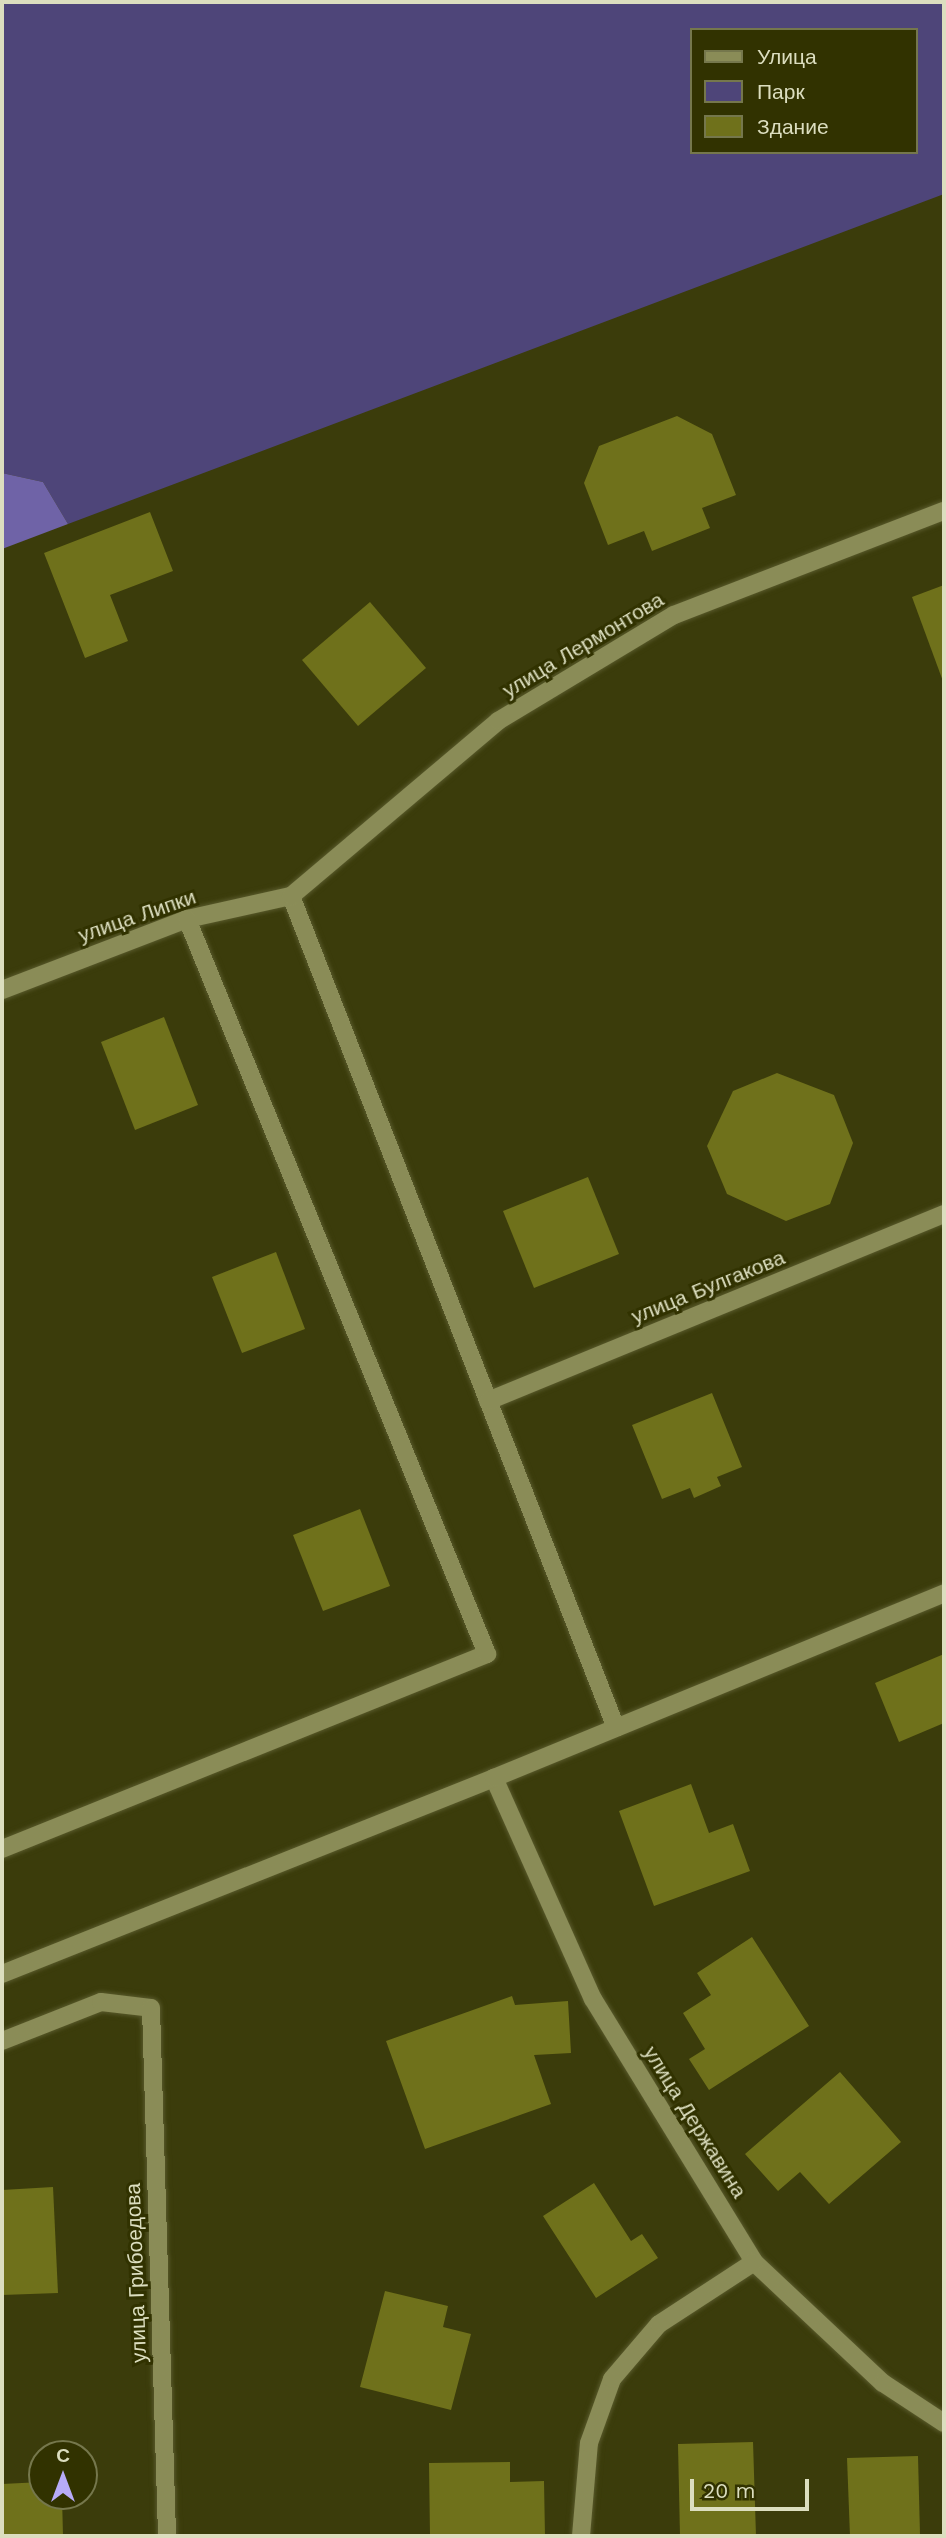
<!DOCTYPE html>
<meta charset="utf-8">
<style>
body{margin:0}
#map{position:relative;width:946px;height:2538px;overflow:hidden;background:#3b3c0b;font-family:"Work Sans",sans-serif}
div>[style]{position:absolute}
.green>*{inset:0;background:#4e4579}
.forest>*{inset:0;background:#6f63a7}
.building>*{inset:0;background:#6f711b}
.roads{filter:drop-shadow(0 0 2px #58592b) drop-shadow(0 0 2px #58592b)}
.minor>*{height:18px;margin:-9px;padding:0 9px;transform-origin:9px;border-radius:9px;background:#8a8c57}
span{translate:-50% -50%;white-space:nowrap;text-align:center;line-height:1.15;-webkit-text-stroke:6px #313200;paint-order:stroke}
.street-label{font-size:21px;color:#dcdebf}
.frame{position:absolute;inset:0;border:4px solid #dcdebf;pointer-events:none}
.legend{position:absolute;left:690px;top:28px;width:228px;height:126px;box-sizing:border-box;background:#313200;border:2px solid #75774c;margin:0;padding:9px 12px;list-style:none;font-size:21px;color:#dcdebf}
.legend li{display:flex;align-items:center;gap:14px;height:35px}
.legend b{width:35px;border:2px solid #75774c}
.north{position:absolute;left:28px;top:2440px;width:70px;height:70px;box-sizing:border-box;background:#313200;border:2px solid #75774c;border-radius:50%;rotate:0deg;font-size:19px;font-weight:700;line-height:28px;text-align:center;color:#dcdebf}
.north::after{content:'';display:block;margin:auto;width:24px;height:32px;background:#b7abf8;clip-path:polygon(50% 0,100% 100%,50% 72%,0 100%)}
.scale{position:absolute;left:690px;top:2479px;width:119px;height:32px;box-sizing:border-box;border:4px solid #dcdebf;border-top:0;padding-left:9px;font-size:21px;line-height:24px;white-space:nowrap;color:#dcdebf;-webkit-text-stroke:5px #313200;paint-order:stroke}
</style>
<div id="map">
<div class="green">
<i style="clip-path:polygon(evenodd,2px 2px,944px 2px,944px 194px,68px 524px,43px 482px,2px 473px,2px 2px,692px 30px,916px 30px,916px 152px,692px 152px,692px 30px)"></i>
</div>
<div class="forest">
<i style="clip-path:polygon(2px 473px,43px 482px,68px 524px,2px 549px)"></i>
</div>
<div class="building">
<i style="clip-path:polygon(677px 416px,712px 434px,736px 495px,702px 508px,710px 528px,652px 551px,644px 531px,608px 545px,584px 483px,599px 446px)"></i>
<i style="clip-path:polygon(150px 512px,173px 571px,110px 595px,128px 641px,85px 658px,44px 553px)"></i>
<i style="clip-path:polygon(944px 585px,944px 684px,912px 597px)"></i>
<i style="clip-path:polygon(370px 602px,426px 668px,358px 726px,302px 660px)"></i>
<i style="clip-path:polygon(164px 1017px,198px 1105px,135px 1130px,101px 1042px)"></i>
<i style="clip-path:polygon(777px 1073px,834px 1095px,853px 1143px,830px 1204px,786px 1221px,727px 1194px,707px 1146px,733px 1091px)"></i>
<i style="clip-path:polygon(588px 1177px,619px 1254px,534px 1288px,503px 1211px)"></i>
<i style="clip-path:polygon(276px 1252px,305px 1329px,242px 1353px,212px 1277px)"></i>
<i style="clip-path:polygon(712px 1393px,742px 1467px,717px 1477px,721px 1486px,694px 1498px,690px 1488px,662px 1499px,632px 1425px)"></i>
<i style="clip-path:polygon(360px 1509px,390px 1586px,323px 1611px,293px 1535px)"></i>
<i style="clip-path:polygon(944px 1654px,944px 1723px,899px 1742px,875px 1683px)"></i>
<i style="clip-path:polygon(691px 1784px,709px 1833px,733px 1824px,750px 1871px,654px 1906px,619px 1811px)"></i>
<i style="clip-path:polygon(752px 1937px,809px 2026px,709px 2090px,689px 2059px,705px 2049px,683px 2013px,711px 1995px,697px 1973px)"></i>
<i style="clip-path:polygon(512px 1996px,515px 2005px,568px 2001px,571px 2053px,534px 2055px,551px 2104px,425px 2149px,386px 2041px)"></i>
<i style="clip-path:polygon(840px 2072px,901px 2142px,829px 2204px,800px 2172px,778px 2191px,745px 2154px)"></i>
<i style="clip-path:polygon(594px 2183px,631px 2241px,642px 2234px,658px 2258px,596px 2298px,543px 2216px)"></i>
<i style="clip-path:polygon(53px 2187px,58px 2293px,2px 2295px,2px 2190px)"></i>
<i style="clip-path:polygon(385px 2291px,448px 2306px,443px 2327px,471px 2334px,451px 2410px,360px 2387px)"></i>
<i style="clip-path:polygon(753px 2442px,756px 2536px,680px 2536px,678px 2444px)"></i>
<i style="clip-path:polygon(918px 2456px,920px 2535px,850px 2536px,847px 2458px)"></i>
<i style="clip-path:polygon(510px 2462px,510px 2482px,544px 2481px,545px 2536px,430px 2536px,429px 2463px)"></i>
<i style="clip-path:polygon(42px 2482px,42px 2496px,62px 2496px,63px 2536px,2px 2536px,2px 2484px)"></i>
</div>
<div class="roads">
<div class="minor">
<i style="left:291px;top:896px;width:893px;rotate:68.66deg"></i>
<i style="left:2px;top:990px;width:198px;rotate:-21deg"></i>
<i style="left:187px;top:919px;width:107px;rotate:-12.5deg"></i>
<i style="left:291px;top:896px;width:271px;rotate:-40.2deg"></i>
<i style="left:498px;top:721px;width:205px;rotate:-31.1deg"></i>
<i style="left:674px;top:615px;width:289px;rotate:-21.1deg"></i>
<i style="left:488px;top:1401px;width:493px;rotate:-22.3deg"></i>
<i style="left:494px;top:1778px;width:242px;rotate:65.9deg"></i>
<i style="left:593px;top:1999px;width:308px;rotate:58.5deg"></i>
<i style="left:754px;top:2262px;width:177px;rotate:43.2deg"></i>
<i style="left:883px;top:2383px;width:73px;rotate:33.3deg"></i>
<i style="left:2px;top:1849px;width:523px;rotate:-21.9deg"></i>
<i style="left:487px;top:1654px;width:794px;rotate:-112.2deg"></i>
<i style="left:2px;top:1974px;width:530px;rotate:-21.72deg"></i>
<i style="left:494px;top:1778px;width:487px;rotate:-22.3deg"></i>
<i style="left:2px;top:2041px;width:106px;rotate:-21.5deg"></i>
<i style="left:101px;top:2002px;width:50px;rotate:6.8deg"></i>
<i style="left:151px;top:2008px;width:528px;rotate:88.26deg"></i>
<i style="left:581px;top:2536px;width:93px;rotate:-85.1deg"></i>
<i style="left:589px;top:2443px;width:68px;rotate:-70.2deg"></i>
<i style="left:612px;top:2379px;width:72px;rotate:-49.5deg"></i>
<i style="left:659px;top:2324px;width:113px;rotate:-33.1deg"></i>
</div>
</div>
<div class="street-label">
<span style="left:583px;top:645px;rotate:-31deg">улица Лермонтова</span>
<span style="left:137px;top:916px;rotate:-19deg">улица Липки</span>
<span style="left:708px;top:1287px;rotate:-22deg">улица Булгакова</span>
<span style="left:695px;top:2122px;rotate:58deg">улица Державина</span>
<span style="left:136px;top:2273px;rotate:-92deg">улица Грибоедова</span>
</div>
<div class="frame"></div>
<ul class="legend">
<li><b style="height:9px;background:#8a8c57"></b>Улица</li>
<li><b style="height:19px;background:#4e4579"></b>Парк</li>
<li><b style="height:19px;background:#6f711b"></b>Здание</li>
</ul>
<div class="north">С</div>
<div class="scale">20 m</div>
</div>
